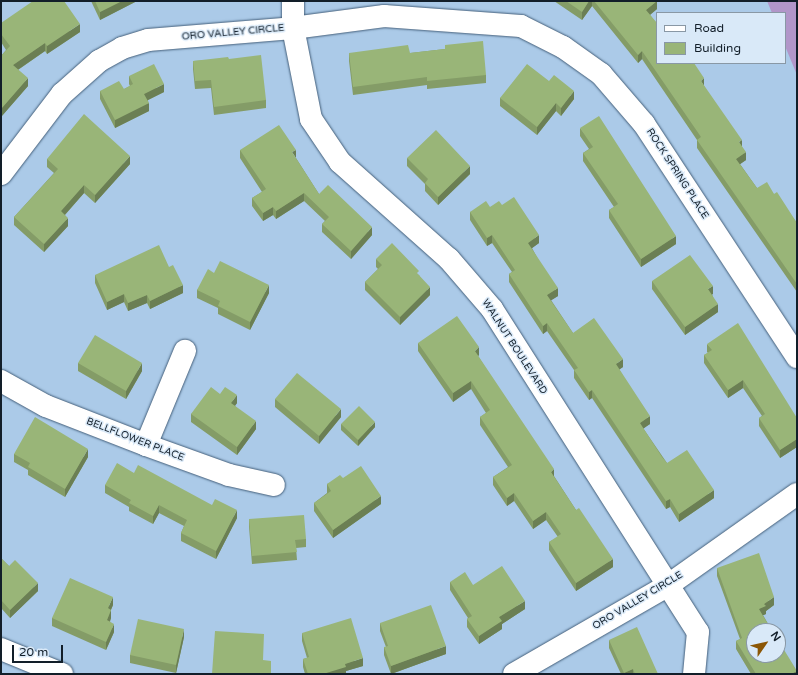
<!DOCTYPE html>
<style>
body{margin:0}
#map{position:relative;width:798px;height:675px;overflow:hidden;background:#abcae8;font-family:"Varela Round",sans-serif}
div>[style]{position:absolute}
.green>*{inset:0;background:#b196c9}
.roads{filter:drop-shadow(0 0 1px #445f7a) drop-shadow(0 0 1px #445f7a)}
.minor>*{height:22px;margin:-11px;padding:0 11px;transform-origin:11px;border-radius:11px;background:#fff}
.wall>*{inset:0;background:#849c67}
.shaded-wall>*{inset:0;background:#6b7f54}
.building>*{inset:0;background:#99b578}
span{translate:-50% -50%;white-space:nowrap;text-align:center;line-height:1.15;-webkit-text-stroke:3px #d9e9f8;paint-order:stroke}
.street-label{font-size:10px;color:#121e29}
.frame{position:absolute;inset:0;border:2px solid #121e29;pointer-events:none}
.legend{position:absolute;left:656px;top:12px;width:130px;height:52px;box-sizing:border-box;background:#d9e9f8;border:1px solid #8998a5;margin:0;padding:5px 7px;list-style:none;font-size:12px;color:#121e29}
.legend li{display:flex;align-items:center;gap:8px;height:20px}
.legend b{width:20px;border:1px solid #8998a5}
.north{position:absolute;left:746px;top:623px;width:40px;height:40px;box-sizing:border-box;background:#d9e9f8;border:1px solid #8998a5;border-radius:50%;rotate:56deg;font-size:11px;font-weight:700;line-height:16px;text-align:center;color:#121e29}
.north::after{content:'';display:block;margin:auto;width:14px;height:18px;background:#8b5605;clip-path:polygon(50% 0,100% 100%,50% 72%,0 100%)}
.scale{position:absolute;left:12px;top:645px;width:51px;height:18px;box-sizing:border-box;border:2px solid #121e29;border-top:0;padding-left:5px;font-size:12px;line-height:14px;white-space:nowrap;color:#121e29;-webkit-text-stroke:3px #d9e9f8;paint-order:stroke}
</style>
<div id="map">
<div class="green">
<i style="clip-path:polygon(767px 1px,797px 1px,797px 75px,785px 46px,785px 13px,772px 13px)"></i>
</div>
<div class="roads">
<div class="minor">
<i style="left:293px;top:1px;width:27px;rotate:90deg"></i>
<i style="left:293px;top:28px;width:93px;rotate:78.8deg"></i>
<i style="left:311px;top:119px;width:52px;rotate:56deg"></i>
<i style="left:340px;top:162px;width:146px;rotate:41.7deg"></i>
<i style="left:449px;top:259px;width:66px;rotate:49.3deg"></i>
<i style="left:492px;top:309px;width:383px;rotate:57.5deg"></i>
<i style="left:698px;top:632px;width:42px;rotate:95.4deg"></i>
<i style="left:1px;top:174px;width:101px;rotate:-52.7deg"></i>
<i style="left:62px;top:94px;width:50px;rotate:-41.7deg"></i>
<i style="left:99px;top:61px;width:26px;rotate:-29deg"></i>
<i style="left:122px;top:48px;width:27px;rotate:-17deg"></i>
<i style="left:148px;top:40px;width:145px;rotate:-4.7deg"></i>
<i style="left:293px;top:28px;width:92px;rotate:-7.5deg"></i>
<i style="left:384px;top:16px;width:137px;rotate:4.2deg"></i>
<i style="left:521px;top:26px;width:47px;rotate:26.6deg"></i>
<i style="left:563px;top:47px;width:47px;rotate:35.4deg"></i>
<i style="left:601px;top:74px;width:66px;rotate:49.3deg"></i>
<i style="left:644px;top:124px;width:279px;rotate:56.7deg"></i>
<i style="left:1px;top:381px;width:51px;rotate:29.1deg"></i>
<i style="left:46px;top:406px;width:107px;rotate:21.3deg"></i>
<i style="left:146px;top:445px;width:88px;rotate:19.9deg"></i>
<i style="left:229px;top:475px;width:46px;rotate:12.5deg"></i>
<i style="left:146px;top:445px;width:102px;rotate:-67.5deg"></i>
<i style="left:1px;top:649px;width:66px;rotate:22.3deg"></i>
<i style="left:514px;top:674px;width:177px;rotate:-29.9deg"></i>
<i style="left:667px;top:586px;width:159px;rotate:-35.3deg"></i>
</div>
</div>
<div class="wall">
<i style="clip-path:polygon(91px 1px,137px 1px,100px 20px)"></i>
<i style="clip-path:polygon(554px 1px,657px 1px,657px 9px,650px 15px,704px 86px,742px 147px,746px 160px,740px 164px,757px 188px,774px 194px,797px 223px,797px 292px,697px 148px,697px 140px,642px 59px,638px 63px,592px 6px,582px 20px)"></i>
<i style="clip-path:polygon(1px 23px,80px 32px,47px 54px,45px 51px,18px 70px,28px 86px,1px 117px,1px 56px,6px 50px,1px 42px)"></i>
<i style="clip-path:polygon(445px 45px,486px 75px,486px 83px,427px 89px,427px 85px,353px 95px,349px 61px,349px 53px,410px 53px,445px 49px)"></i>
<i style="clip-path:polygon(229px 59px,266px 100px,266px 108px,214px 115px,211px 88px,195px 89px,193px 69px,193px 61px)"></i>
<i style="clip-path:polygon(129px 76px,164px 92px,148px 100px,149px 111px,115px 128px,100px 99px,100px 91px,124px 89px,130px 86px,129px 84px)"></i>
<i style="clip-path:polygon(549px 81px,574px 99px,561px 116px,556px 111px,537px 135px,500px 106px,500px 98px)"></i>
<i style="clip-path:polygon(580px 128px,676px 244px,641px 267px,609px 218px,609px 210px,614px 207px,583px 161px,583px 153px,589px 149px,580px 136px)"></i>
<i style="clip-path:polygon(240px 150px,296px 158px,319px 194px,372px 235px,351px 259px,322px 232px,322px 224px,325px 221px,304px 201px,276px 219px,273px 215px,263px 221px,252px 206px,252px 198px,262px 192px,240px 158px)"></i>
<i style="clip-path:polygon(407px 158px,470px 174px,438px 205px,425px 191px,425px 184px,407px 166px)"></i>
<i style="clip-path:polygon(47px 159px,130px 164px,95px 203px,84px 193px,65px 215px,68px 226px,44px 252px,14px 225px,14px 217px,54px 173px,47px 167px)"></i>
<i style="clip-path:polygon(502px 205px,539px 243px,532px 248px,558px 296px,551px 300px,573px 333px,623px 367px,619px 369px,650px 424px,643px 428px,667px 463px,714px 498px,679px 522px,670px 507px,666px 509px,592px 398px,589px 400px,574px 378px,574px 370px,547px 331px,543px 334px,509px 282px,509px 274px,512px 272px,492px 243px,487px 246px,470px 220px,470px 212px,490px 207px)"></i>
<i style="clip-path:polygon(376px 259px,419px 275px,430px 295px,400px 325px,365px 290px,365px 282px,378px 269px,376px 267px)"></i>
<i style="clip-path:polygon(169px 267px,183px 293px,150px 309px,147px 303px,128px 311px,124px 302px,107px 310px,95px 283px,95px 275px)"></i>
<i style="clip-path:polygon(214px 273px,269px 293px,250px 330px,218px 314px,218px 308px,197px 298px,197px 290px)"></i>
<i style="clip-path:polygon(652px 281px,713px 294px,712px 294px,718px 312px,685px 335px,652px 289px)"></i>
<i style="clip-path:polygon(418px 343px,479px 355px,478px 356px,554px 476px,613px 567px,576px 591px,549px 550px,549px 542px,558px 537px,546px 520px,533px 529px,514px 501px,507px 506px,493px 485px,493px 477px,508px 467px,480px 425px,480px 417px,486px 413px,471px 389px,453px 402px,418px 351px)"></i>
<i style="clip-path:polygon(707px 344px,797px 418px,797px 447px,780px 458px,759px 426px,759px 418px,762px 416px,743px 388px,728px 398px,704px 363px,704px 355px,708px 353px,707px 352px)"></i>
<i style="clip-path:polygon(78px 363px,142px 371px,126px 399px,78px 371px)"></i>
<i style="clip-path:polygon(220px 394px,237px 403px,235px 406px,256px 429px,237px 455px,191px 422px,191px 414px)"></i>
<i style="clip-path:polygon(275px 399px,341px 417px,319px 444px,275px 407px)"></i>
<i style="clip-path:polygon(341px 424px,375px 427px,358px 446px,341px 430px)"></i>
<i style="clip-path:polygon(14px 454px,88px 457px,65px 497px,28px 475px,28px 470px,14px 462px)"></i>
<i style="clip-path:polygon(134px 473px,237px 518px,216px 559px,181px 541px,181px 533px,184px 526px,159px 513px,153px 524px,129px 511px,129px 507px,105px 493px,105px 485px)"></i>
<i style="clip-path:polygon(343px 478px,381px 504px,333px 538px,314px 511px,314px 503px,327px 493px,327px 484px)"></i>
<i style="clip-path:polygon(249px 519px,306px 539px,306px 547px,296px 548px,297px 560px,252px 564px,249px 527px)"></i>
<i style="clip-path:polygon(1px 558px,9px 566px,38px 591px,10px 618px,1px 608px)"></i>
<i style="clip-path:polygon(717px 568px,774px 605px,766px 611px,766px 614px,763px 615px,797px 674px,751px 674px,736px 649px,736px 641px,740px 639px,717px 576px)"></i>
<i style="clip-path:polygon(450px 582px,473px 585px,525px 609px,502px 624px,502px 629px,479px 644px,467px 627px,467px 619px,468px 618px,450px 590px)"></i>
<i style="clip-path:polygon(113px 605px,111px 610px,111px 618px,110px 622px,114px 632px,106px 650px,52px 626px,52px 618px)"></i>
<i style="clip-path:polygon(380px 623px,446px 654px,391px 674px,384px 655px,384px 647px,386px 647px,380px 631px)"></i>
<i style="clip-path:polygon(302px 633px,363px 666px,346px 671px,346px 674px,305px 674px,303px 667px,303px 659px,307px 658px,302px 641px)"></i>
<i style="clip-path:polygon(184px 637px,176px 673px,130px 663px,130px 655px)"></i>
<i style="clip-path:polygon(609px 640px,658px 674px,621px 674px,609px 648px)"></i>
</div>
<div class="shaded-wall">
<i style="clip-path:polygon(122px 1px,137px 1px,100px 20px,100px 12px)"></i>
<i style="clip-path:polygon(589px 1px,592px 1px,592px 6px,582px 20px,582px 12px)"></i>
<i style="clip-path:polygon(657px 1px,657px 9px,646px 18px,646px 10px)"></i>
<i style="clip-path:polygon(80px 24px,80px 32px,47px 54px,47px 46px)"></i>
<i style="clip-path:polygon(45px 43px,45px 51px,13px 73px,13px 65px)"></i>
<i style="clip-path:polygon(642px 51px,642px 59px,638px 63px,638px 55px)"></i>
<i style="clip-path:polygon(28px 78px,28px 86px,1px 117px,1px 109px)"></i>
<i style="clip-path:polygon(704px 78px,704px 86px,701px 81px)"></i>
<i style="clip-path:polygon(164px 84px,164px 92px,144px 102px,144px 94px)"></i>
<i style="clip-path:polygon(574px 91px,574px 99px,561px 116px,561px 108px)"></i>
<i style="clip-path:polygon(149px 103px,149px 111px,115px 128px,115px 120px)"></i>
<i style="clip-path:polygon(556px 103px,556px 111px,537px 135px,537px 127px)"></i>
<i style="clip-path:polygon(742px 140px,742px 148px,739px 142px)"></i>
<i style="clip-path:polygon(296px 150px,296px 158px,292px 152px)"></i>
<i style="clip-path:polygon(746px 152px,746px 160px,736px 167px,736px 159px)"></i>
<i style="clip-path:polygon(130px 156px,130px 164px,95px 203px,95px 195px)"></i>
<i style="clip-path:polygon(470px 166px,470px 174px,438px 205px,438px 197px)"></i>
<i style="clip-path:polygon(84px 185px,84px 193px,61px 219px,61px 211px)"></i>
<i style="clip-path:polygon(304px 193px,304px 201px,276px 219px,276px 211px)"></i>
<i style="clip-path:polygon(273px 207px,273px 215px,263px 221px,263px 213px)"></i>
<i style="clip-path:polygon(68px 218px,68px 226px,44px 252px,44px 244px)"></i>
<i style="clip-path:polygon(372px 227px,372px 235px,351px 259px,351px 251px)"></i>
<i style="clip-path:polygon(492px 235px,492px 243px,487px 246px,487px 238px)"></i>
<i style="clip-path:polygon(539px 235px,539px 243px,528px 251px,528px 243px)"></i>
<i style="clip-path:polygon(676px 236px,676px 244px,641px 267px,641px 259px)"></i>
<i style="clip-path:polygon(183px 285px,183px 293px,150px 309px,150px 301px)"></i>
<i style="clip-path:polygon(269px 285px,269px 293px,250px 330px,250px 322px)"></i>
<i style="clip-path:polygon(713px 286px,713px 294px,708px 297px,708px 289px)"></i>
<i style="clip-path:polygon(430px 287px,430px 295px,400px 325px,400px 317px)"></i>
<i style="clip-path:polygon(558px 288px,558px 296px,547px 303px,547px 295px)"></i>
<i style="clip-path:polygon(124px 294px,124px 302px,107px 310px,107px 302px)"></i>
<i style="clip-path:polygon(147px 295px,147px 303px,128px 311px,128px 303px)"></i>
<i style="clip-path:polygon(718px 304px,718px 312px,685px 335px,685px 327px)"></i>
<i style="clip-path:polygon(2px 317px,2px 325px,1px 327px,1px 319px)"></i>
<i style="clip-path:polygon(547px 323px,547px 331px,543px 334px,543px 326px)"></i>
<i style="clip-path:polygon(479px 347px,479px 355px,475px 359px,475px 351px)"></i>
<i style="clip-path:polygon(623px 359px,623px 367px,616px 372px,616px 364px)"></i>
<i style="clip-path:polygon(142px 363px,142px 371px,126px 399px,126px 391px)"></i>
<i style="clip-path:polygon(743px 380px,743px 388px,728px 398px,728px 390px)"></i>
<i style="clip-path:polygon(471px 381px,471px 389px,453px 402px,453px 393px)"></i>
<i style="clip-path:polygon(592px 390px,592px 398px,589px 400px,589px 392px)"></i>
<i style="clip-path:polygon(237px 395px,237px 403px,231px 411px,231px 403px)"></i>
<i style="clip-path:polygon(341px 409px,341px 417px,319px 444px,319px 436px)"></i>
<i style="clip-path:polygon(650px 416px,650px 424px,640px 431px,640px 423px)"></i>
<i style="clip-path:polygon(256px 421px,256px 429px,237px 455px,237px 447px)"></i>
<i style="clip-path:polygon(375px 422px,375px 427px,358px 446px,358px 440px)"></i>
<i style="clip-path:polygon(797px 439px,797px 447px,780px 458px,780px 450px)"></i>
<i style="clip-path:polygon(88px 449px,88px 457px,65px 497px,65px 489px)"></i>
<i style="clip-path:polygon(554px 469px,554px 478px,551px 472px)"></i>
<i style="clip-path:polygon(714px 490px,714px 498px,679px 522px,679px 514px)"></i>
<i style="clip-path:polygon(514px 493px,514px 501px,507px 506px,507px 498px)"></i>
<i style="clip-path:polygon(381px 496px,381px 504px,333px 538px,333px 530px)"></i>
<i style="clip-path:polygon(670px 499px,670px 507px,666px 509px,666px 501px)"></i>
<i style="clip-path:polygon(159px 505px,159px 513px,153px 524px,153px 516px)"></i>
<i style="clip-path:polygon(237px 510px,237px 518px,216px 559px,216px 551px)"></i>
<i style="clip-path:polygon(546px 512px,546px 520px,533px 529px,533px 521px)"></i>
<i style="clip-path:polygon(613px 559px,613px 567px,576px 591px,576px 583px)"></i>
<i style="clip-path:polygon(38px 583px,38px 591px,10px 618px,10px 610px)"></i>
<i style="clip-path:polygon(113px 597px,113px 605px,108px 616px,108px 608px)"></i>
<i style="clip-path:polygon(774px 597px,774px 605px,766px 611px,766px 614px,759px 617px,759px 609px,764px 604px)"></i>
<i style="clip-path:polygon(525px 601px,525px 609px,502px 624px,502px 629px,479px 644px,479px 636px,499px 617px)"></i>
<i style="clip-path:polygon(111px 610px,111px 618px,107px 628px,107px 620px)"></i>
<i style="clip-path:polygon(114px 624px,114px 632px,106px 650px,106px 642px)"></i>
<i style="clip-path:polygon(184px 629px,184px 637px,176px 673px,176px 665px)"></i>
<i style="clip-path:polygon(446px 646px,446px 654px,391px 674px,391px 666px)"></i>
<i style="clip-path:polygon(363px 658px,363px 666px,346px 671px,346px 674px,323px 674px,345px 664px)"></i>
<i style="clip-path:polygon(633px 669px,633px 674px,624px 674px,624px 673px)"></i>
<i style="clip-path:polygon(797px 671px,797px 674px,791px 674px)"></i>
</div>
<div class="building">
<i style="clip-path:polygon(33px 1px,64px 1px,80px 24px,47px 46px,45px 43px,13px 65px,28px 78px,1px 109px,1px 56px,10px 46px,1px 34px,1px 23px)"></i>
<i style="clip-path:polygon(95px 1px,122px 1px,100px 12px)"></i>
<i style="clip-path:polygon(566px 1px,589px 1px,582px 12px)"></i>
<i style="clip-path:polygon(594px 1px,657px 1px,646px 10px,657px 23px,657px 63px,694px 63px,704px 78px,701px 81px,742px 140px,739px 142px,746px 152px,736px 159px,757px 188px,767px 182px,774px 194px,777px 192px,797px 223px,797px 284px,697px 140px,701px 137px,642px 51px,638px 55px)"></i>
<i style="clip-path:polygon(483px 41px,486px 75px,427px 81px,427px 77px,353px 87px,349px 53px,408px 45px,410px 53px,445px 49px,445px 45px)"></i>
<i style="clip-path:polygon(261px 55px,266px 100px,214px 107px,211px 80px,195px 81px,193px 61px,228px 57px,229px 59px)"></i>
<i style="clip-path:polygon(154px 64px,164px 84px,144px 94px,149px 103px,115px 120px,100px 91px,119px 81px,124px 89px,133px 84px,129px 76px)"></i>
<i style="clip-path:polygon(527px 64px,549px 81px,554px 75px,574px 91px,561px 108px,556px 103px,537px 127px,500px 98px)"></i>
<i style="clip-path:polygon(84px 114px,130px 156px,95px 195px,84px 185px,61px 211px,68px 218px,44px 244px,14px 217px,58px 169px,47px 159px)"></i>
<i style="clip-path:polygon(599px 116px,676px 236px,641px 259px,609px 210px,618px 204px,583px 153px,593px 147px,580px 128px)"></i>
<i style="clip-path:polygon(279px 125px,296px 150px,292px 152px,319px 194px,328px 185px,372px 227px,351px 251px,322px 224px,329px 217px,304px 193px,276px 211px,273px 207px,263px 213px,252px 198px,266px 189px,240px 150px)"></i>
<i style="clip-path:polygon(436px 130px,470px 166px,438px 197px,425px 183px,428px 179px,407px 158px)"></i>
<i style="clip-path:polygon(514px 197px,539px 235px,528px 243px,558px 288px,547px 295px,573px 333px,594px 318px,623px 359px,616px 364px,650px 416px,640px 423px,662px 457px,667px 463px,687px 450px,714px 490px,679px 514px,670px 499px,666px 501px,592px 390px,589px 392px,574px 370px,578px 368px,547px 323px,543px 326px,509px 274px,515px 270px,492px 235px,487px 238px,470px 212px,486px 201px,490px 207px,499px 201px,502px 205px)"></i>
<i style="clip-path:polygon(392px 243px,419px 271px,417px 273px,430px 287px,400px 317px,365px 282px,382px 265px,376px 259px)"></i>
<i style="clip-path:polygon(159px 245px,169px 267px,173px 265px,183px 285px,150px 301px,147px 295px,128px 303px,124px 294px,107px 302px,95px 275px)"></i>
<i style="clip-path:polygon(690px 255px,713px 286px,708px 289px,718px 304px,685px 327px,652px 281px)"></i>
<i style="clip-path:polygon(220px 261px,269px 285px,250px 322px,218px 306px,220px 301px,197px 290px,208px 269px,214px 273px)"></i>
<i style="clip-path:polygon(457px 316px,479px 347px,475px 351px,554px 469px,551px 472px,576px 510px,579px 508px,613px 559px,576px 583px,549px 542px,561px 534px,546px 512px,533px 521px,514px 493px,507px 498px,493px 477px,512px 465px,480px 417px,490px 410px,471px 381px,453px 393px,418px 343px)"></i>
<i style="clip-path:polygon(738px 323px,797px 418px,797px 439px,780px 450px,759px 418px,765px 414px,743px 380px,728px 390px,704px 355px,712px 350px,707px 344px)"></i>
<i style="clip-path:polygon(95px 335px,142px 363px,126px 391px,78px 363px)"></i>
<i style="clip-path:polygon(297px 373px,341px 409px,319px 436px,275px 399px)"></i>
<i style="clip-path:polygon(211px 387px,220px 394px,225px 387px,237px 395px,231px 403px,256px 421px,237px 447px,191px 414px)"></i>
<i style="clip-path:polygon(359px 406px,375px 422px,358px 440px,341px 424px)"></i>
<i style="clip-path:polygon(35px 417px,88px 449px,65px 489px,28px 467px,30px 463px,14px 454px)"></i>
<i style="clip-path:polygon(117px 463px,134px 473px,138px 465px,212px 505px,215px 499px,237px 510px,216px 551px,181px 533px,187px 520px,159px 505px,153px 516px,129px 503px,131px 500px,105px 485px)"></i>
<i style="clip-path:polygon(361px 466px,381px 496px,333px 530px,314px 503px,331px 491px,327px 484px,340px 475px,343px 478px)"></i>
<i style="clip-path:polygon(304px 515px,306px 539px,295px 540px,297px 552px,252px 556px,249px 519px)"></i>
<i style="clip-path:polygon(759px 553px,774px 597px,764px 604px,766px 606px,759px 609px,772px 631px,754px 631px,754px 655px,778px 655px,778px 640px,797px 671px,791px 674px,756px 674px,736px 641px,742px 638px,717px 568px)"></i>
<i style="clip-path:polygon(1px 558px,9px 566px,15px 560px,38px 583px,10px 610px,1px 600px)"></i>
<i style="clip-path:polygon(502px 566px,525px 601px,499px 617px,502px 621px,479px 636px,467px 619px,472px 616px,450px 582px,465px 572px,473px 585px)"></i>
<i style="clip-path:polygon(70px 578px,113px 597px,108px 608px,111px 610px,107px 620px,114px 624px,106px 642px,52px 618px)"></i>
<i style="clip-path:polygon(431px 605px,446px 646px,391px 666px,384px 647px,388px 646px,380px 623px)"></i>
<i style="clip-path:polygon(351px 618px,363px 658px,345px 664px,346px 667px,323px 674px,308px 674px,303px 659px,309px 657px,302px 633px)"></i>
<i style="clip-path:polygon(138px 619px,184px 629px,176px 665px,130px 655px)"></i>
<i style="clip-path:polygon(637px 627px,658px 674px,635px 674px,633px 669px,624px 673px,609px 640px)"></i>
<i style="clip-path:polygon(215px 631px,264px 634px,263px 660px,271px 661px,271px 674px,212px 674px)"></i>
</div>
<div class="street-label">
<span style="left:233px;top:33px;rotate:-5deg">ORO VALLEY CIRCLE</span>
<span style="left:677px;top:174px;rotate:57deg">ROCK SPRING PLACE</span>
<span style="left:514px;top:347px;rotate:57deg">WALNUT BOULEVARD</span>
<span style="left:135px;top:440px;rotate:21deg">BELLFLOWER PLACE</span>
<span style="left:638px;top:601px;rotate:-31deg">ORO VALLEY CIRCLE</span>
</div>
<div class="frame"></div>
<ul class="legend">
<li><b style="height:5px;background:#fff"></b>Road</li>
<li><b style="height:11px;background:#99b578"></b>Building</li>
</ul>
<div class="north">N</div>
<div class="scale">20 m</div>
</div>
